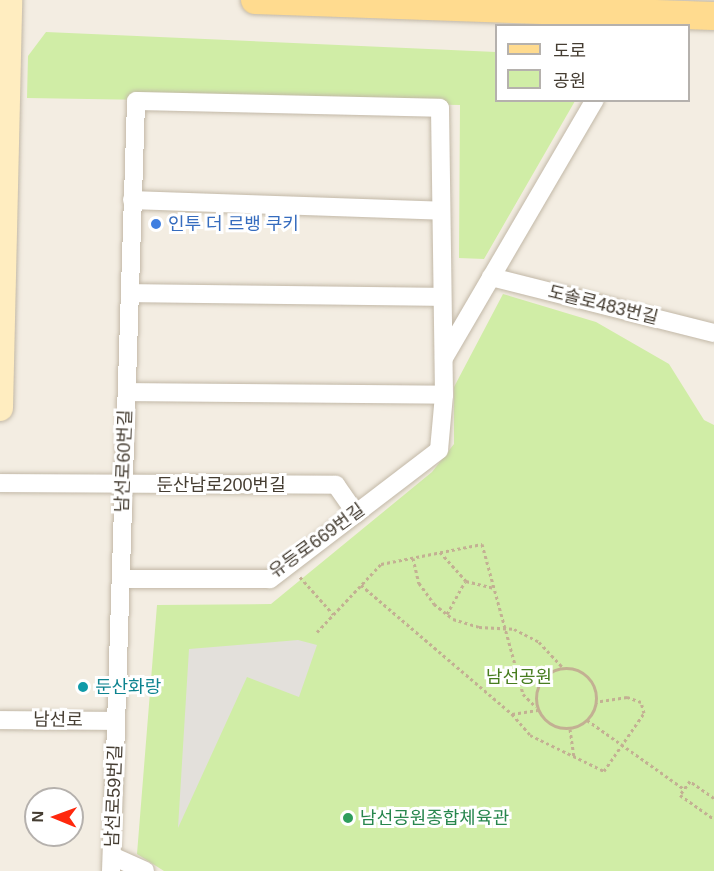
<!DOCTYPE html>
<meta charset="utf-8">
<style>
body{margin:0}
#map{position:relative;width:714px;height:871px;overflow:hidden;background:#f3ede2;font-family:Helvetica,"Noto Sans KR",sans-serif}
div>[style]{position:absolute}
.green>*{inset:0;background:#d0eda6}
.parking>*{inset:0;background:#e3e0db}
.path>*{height:3px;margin-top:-1.5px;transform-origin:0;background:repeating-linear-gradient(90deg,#c3b093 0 3px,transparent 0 6px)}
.path>.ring{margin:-1.5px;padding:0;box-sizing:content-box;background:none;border:3px solid #c3b093;border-radius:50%}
.roads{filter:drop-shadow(0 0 2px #c2b8a7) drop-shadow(0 0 2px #c2b8a7)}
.minor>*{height:18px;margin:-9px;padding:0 9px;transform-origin:9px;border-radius:9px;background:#fff}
.secondary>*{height:26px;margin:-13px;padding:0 13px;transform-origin:13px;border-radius:13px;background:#ffedc0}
.primary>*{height:28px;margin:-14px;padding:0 14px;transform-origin:14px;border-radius:14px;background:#ffdb8f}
.dots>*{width:16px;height:16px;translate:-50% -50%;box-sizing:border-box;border:3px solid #fff;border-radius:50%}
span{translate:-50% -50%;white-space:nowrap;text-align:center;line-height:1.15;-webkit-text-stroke:6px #fff;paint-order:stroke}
.shop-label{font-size:18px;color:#366cbe}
.left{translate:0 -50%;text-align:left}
.street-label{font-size:18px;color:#453d32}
.park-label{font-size:18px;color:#477d1f}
.culture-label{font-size:18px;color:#0d838f}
.leisure-label{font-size:18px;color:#27864d}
.legend{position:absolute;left:495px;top:24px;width:195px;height:78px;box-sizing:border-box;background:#fff;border:2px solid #b5b1ad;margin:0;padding:8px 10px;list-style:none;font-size:18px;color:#453d32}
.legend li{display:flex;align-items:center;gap:12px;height:30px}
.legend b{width:30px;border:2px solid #b5b1ad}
.north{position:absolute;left:24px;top:787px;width:60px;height:60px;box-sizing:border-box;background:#fff;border:2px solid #b5b1ad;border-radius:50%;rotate:271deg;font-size:16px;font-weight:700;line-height:24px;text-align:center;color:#453d32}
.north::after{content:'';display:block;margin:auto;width:21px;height:27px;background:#ff280d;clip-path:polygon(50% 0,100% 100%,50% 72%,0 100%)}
</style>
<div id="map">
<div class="green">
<i style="clip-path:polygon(46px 32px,496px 52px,496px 100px,575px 101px,484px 259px,459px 258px,460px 105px,27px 98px,28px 56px)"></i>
<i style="clip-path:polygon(503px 294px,596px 322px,669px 364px,704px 420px,714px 425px,714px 871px,164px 871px,137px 854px,157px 605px,271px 604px,432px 472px,454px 444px,454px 387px)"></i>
</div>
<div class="parking">
<i style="clip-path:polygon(298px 640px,317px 645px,299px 697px,247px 677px,178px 828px,189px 649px)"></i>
</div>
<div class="path">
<i style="left:440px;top:552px;width:39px;rotate:48deg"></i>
<i style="left:466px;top:581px;width:29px;rotate:14deg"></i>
<i style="left:413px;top:558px;width:26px;rotate:77deg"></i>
<i style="left:419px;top:583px;width:26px;rotate:54deg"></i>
<i style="left:434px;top:604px;width:24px;rotate:38deg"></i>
<i style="left:453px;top:619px;width:27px;rotate:17deg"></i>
<i style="left:479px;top:627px;width:35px;rotate:3deg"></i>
<i style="left:514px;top:629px;width:28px;rotate:27deg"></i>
<i style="left:539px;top:642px;width:35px;rotate:47deg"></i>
<i style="left:300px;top:577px;width:50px;rotate:48.3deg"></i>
<i style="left:361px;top:585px;width:199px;rotate:40.5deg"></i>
<i style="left:512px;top:714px;width:28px;rotate:49deg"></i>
<i style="left:530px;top:735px;width:82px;rotate:25.9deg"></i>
<i style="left:604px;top:771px;width:70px;rotate:-55.4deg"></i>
<i style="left:644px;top:713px;width:11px;rotate:-105deg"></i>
<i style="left:641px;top:702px;width:15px;rotate:-160deg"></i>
<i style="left:627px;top:697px;width:31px;rotate:171deg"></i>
<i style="left:447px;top:614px;width:37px;rotate:-61deg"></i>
<i style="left:317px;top:632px;width:93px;rotate:-46.7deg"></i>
<i style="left:381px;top:564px;width:103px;rotate:-11.2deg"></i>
<i style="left:482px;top:544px;width:156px;rotate:74.7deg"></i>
<i style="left:523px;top:694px;width:18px;rotate:45deg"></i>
<i class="ring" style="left:536px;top:668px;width:57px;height:57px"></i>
<i style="left:512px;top:714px;width:26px;rotate:-9deg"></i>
<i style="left:587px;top:720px;width:119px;rotate:35.4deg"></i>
<i style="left:570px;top:729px;width:27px;rotate:82deg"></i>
<i style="left:714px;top:798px;width:29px;rotate:-145deg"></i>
<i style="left:690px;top:781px;width:17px;rotate:126deg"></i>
<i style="left:680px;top:795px;width:42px;rotate:35.2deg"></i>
</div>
<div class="roads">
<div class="minor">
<i style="left:132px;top:200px;width:309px;rotate:2deg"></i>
<i style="left:491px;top:277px;width:230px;rotate:14.1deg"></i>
<i style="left:130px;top:293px;width:312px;rotate:0.7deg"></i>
<i style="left:444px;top:358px;width:299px;rotate:-59.7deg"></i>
<i style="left:127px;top:392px;width:317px;rotate:0.5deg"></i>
<i style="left:0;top:483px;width:336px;rotate:0.3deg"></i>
<i style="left:336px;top:485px;width:35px;rotate:55deg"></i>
<i style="left:0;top:720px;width:116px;rotate:0.5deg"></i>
<i style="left:112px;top:856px;width:36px;rotate:24deg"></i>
<i style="left:111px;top:871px;width:115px;rotate:-88deg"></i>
<i style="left:115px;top:756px;width:655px;rotate:-88.16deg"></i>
<i style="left:136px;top:101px;width:304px;rotate:1.3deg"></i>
<i style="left:440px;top:108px;width:287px;rotate:89.2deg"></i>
<i style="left:444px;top:395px;width:55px;rotate:95.2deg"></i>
<i style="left:439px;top:450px;width:213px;rotate:142.6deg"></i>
<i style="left:270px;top:579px;width:149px;rotate:180deg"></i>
</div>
<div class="secondary">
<i style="left:0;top:408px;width:408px;rotate:-88.7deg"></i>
</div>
<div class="primary">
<i style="left:255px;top:0;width:459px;rotate:2deg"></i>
</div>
</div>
<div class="dots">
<i style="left:156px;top:224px;background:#3f7fe0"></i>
<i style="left:83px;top:687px;background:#0f9aa8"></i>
<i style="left:348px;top:818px;background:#2e9e5b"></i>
</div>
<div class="shop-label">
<span class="left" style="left:168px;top:224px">인투 더 르뱅 쿠키</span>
</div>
<div class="street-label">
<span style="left:603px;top:305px;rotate:14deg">도솔로483번길</span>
<span style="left:124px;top:461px;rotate:-88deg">남선로60번길</span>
<span style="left:221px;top:485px">둔산남로200번길</span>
<span style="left:317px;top:541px;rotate:-36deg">유등로669번길</span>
<span style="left:58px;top:720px;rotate:1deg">남선로</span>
<span style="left:114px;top:796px;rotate:-88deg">남선로59번길</span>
</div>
<div class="park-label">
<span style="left:519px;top:677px">남선공원</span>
</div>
<div class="culture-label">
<span class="left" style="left:95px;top:687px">둔산화랑</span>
</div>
<div class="leisure-label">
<span class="left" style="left:360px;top:818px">남선공원종합체육관</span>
</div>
<ul class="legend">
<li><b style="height:8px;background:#ffdb8f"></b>도로</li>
<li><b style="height:16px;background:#d0eda6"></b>공원</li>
</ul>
<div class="north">N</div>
</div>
